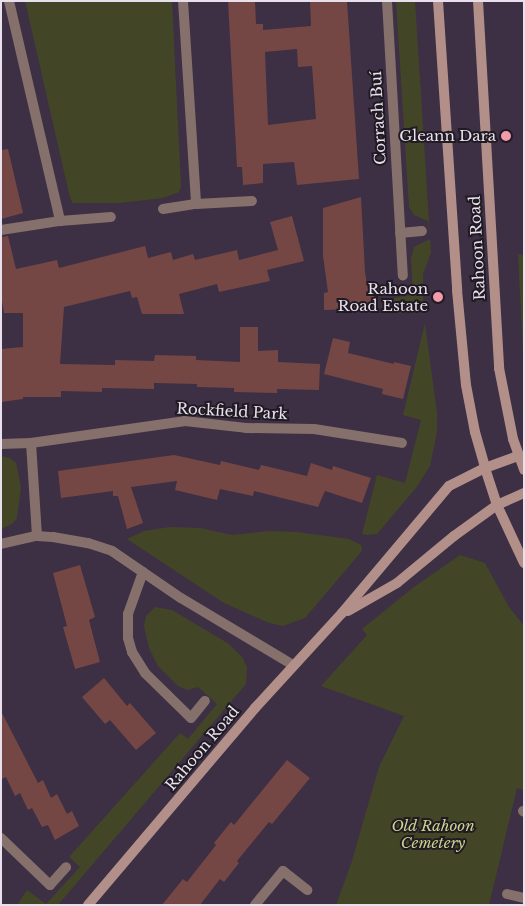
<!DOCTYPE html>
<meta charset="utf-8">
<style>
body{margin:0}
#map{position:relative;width:525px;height:906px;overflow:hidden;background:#3d2f44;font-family:"Libre Baskerville",serif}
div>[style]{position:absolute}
.green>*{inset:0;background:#434626}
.building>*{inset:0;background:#744745}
.lane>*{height:10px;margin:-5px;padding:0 5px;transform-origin:5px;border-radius:5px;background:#85706b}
.street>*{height:10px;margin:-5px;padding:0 5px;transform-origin:5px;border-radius:5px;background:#85706b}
.secondary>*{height:10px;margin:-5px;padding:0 5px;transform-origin:5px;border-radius:5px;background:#b29089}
.dots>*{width:14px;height:14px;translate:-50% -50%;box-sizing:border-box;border:2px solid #201a23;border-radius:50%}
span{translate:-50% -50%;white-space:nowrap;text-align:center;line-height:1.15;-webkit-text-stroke:4px #201a23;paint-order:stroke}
.street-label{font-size:15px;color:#e9e0ee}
.poi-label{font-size:15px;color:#e9e0ee}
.right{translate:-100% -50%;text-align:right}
.park-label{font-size:15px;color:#cbd28b;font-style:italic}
.frame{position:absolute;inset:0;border:2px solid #e9e0ee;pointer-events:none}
</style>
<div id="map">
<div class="green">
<i style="clip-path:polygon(25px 1px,172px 1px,181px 187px,179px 192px,163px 198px,120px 203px,73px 203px,70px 198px)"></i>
<i style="clip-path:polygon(396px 1px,415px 1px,431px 253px,423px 274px,423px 312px,395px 313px,394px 298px,413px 295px,411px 259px,414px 247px,430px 239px,428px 221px,414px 215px,409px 207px)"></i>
<i style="clip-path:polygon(518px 254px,524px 255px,524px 359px,523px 353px)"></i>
<i style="clip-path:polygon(425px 323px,437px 413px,437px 432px,430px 466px,416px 488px,377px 534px,367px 535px,362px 534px,377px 475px,405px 483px,421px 420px,403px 415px)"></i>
<i style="clip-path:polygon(1px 456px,10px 458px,16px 463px,21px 488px,17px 518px,12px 524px,1px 529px)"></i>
<i style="clip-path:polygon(170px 527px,200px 528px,232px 535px,269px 531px,297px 532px,349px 539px,361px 545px,362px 548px,361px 552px,305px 618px,283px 626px,269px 623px,224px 603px,127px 539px,144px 531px)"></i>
<i style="clip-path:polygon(460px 555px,485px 563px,509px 607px,524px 626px,524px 790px,517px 788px,489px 905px,336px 905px,351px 864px,379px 767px,404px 716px,321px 686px,367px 635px,362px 629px,414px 587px)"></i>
<i style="clip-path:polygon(155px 607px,172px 610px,229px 644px,242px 657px,247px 667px,246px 684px,58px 905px,17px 905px,27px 890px,46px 904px,80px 867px,69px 857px,180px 733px,188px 739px,217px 704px,198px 687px,187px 690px,178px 686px,158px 666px,149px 648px,144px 626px,146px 616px)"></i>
</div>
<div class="building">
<i style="clip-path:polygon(evenodd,228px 1px,255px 1px,256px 24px,263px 24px,263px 30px,311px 26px,310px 1px,347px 1px,359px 179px,297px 185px,294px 162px,263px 164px,263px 183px,243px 185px,242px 167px,237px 167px,228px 1px,297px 49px,298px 67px,312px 66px,316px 119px,268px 125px,265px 52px,297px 49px)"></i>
<i style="clip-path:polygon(8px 149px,23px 213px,1px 219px,1px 150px)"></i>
<i style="clip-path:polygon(361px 197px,365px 272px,368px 290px,373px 289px,375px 308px,324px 310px,324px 293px,328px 292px,323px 256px,323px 208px)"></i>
<i style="clip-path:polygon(292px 216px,304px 261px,267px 270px,270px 281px,219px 292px,217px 284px,179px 294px,184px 314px,142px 314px,137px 297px,132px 298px,130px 291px,64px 307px,60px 364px,115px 365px,115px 360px,154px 361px,155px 355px,196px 356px,196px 360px,240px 362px,240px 327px,258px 327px,258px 351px,278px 350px,278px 362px,320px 364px,319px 390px,277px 389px,277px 393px,234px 392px,234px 388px,197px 387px,197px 384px,154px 383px,154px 389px,102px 388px,102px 392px,61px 391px,61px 397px,23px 397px,23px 399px,1px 402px,1px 349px,23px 347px,23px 313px,4px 313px,1px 295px,1px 237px,8px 236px,16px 269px,57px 260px,59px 268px,145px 246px,148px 258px,171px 252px,173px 260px,193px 254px,195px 260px,237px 250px,239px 260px,278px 250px,270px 222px)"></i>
<i style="clip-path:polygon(333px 338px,350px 342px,348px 353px,394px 364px,394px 362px,411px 366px,403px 399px,382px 394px,383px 389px,324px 374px)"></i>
<i style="clip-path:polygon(174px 455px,220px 465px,221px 461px,259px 470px,261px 465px,307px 476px,311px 463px,332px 470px,333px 466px,371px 478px,362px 503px,325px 491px,318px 507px,254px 491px,253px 496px,220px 489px,217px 500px,175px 490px,177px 481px,131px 487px,143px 523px,127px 529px,118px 496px,113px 496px,113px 491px,61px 498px,58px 471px)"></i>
<i style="clip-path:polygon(80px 565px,95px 617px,89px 620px,100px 662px,75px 669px,63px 627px,67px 626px,53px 573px)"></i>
<i style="clip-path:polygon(104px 678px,127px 706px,130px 703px,156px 733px,136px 750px,110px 720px,105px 724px,82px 697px)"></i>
<i style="clip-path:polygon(1px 711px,38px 783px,43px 780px,51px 798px,57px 794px,67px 814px,72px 811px,79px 826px,55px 840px,48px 825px,42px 827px,32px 808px,28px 810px,20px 793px,15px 796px,6px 777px,1px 779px)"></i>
<i style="clip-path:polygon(287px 760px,310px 778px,272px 824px,269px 822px,237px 861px,239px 863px,224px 882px,220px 879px,200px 905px,162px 905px,183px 879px,187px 882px,216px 845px,214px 843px,231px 822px,234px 825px)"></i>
</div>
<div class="lane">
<i style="left:191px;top:718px;width:22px;rotate:-51deg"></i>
<i style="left:283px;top:871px;width:31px;rotate:38deg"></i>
<i style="left:50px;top:885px;width:24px;rotate:-48deg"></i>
</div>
<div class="street">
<i style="left:9px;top:1px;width:226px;rotate:76.9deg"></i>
<i style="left:183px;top:1px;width:203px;rotate:86.3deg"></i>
<i style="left:387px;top:1px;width:275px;rotate:86.7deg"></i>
<i style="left:163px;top:209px;width:33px;rotate:-9deg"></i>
<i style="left:196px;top:204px;width:56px;rotate:-3.1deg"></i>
<i style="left:1px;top:230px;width:60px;rotate:-8.7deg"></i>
<i style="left:60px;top:221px;width:51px;rotate:-4.5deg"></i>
<i style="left:400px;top:233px;width:22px;rotate:-5deg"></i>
<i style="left:31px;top:443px;width:93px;rotate:86.3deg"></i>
<i style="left:1px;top:444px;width:30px;rotate:-2deg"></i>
<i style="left:31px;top:443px;width:156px;rotate:-8.1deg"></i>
<i style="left:185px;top:421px;width:61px;rotate:6.5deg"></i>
<i style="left:246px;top:428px;width:68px;rotate:0.8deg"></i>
<i style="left:314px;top:429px;width:89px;rotate:9deg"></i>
<i style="left:1px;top:544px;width:37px;rotate:-13deg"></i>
<i style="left:37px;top:536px;width:16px;rotate:4deg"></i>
<i style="left:53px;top:537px;width:36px;rotate:10deg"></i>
<i style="left:88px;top:543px;width:25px;rotate:18deg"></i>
<i style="left:112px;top:551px;width:83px;rotate:34.3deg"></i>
<i style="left:181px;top:598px;width:131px;rotate:30.9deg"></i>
<i style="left:143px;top:572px;width:45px;rotate:109.7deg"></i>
<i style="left:128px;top:614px;width:24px;rotate:90deg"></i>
<i style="left:128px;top:638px;width:15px;rotate:74deg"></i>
<i style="left:132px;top:652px;width:25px;rotate:58deg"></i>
<i style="left:145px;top:673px;width:64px;rotate:44.4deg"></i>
<i style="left:523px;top:811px;width:1px;rotate:45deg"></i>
<i style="left:1px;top:838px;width:68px;rotate:43.8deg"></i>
<i style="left:507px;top:894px;width:17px;rotate:13deg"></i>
<i style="left:255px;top:905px;width:44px;rotate:-50.5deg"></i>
</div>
<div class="secondary">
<i style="left:438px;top:1px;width:290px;rotate:86.2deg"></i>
<i style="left:457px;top:290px;width:95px;rotate:84.6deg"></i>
<i style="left:466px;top:385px;width:48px;rotate:79.2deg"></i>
<i style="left:475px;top:432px;width:37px;rotate:74deg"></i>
<i style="left:485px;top:468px;width:39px;rotate:72deg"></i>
<i style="left:497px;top:505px;width:64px;rotate:65deg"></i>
<i style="left:478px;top:1px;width:368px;rotate:86.7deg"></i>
<i style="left:499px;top:368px;width:72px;rotate:78.8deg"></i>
<i style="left:513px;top:439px;width:33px;rotate:70deg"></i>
<i style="left:348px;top:611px;width:56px;rotate:-29.7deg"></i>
<i style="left:397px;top:583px;width:74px;rotate:-39.5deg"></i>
<i style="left:454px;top:536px;width:53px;rotate:-35.8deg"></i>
<i style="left:497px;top:505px;width:30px;rotate:-24deg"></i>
<i style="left:88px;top:905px;width:258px;rotate:-49.7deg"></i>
<i style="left:255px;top:708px;width:129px;rotate:-47.5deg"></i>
<i style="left:342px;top:613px;width:166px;rotate:-49.9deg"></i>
<i style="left:449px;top:486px;width:40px;rotate:-26.6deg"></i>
<i style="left:485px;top:468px;width:35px;rotate:-20deg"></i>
</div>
<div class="dots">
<i style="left:506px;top:136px;background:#f39aab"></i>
<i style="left:438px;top:297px;background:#f39aab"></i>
</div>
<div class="street-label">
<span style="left:378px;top:118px;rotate:-93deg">Corrach Buí</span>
<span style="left:477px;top:248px;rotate:-93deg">Rahoon Road</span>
<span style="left:232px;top:411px;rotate:3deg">Rockfield Park</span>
<span style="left:202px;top:748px;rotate:-50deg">Rahoon Road</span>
</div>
<div class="poi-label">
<span class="right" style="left:496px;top:136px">Gleann Dara</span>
<span class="right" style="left:428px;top:297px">Rahoon<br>Road Estate</span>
</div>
<div class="park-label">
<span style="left:433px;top:834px">Old Rahoon<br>Cemetery</span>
</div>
<div class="frame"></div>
</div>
